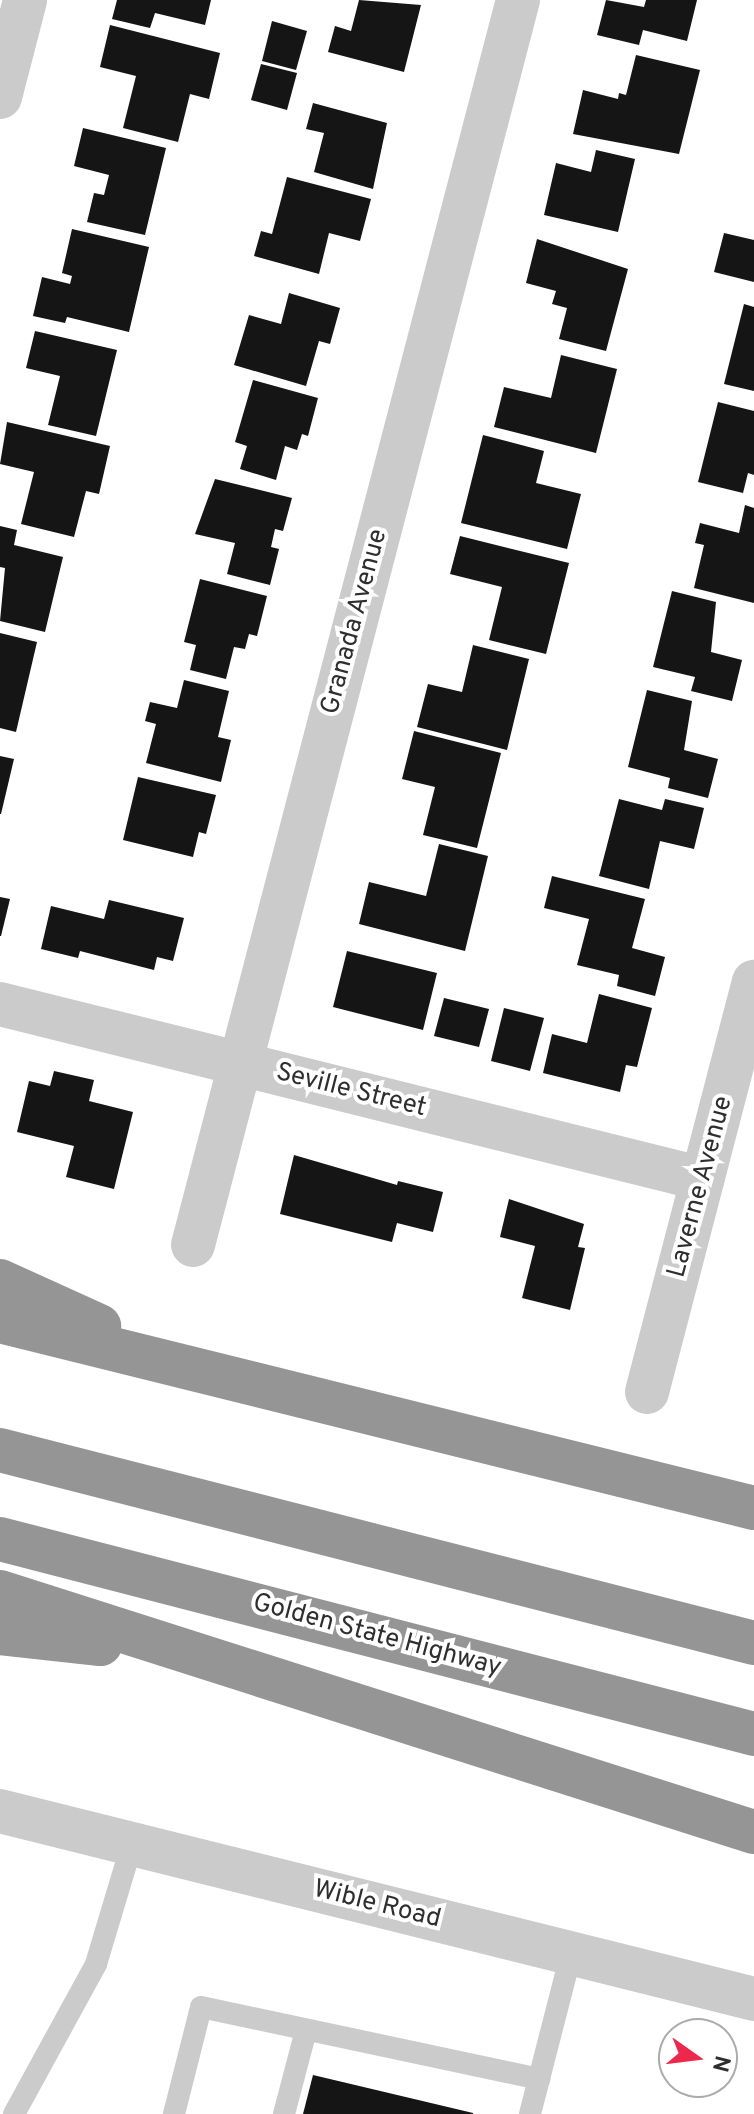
<!DOCTYPE html>
<style>
body{margin:0}
#map{position:relative;width:754px;height:2114px;overflow:hidden;background:#fff;font-family:Overpass,sans-serif}
div>[style]{position:absolute}
.building>*{inset:0;background:#151515}
.service>*{height:22px;margin:-11px;padding:0 11px;transform-origin:11px;border-radius:11px;background:#cbcbcb}
.minor>*{height:44px;margin:-22px;padding:0 22px;transform-origin:22px;border-radius:22px;background:#cbcbcb}
.tertiary>*{height:44px;margin:-22px;padding:0 22px;transform-origin:22px;border-radius:22px;background:#cbcbcb}
.motorway>*{height:44px;margin:-22px;padding:0 22px;transform-origin:22px;border-radius:22px;background:#959595}
span{translate:-50% -50%;white-space:nowrap;text-align:center;line-height:1.15;-webkit-text-stroke:8px #fff;paint-order:stroke}
.street-label{font-size:26px;color:#2e2e2e}
.north{position:absolute;left:658px;top:2018px;width:80px;height:80px;box-sizing:border-box;background:#fff;border:2px solid #ababab;border-radius:50%;rotate:104deg;font-size:22px;font-weight:700;line-height:32px;text-align:center;color:#2e2e2e}
.north::after{content:'';display:block;margin:auto;width:28px;height:36px;background:#ed284c;clip-path:polygon(50% 0,100% 100%,50% 72%,0 100%)}
</style>
<div id="map">
<div class="building">
<i style="clip-path:polygon(117px 0,211px 0,205px 25px,155px 13px,150px 28px,112px 19px)"></i>
<i style="clip-path:polygon(359px 0,421px 5px,404px 72px,328px 52px,335px 26px,351px 31px)"></i>
<i style="clip-path:polygon(606px 0,644px 7px,646px 0,697px 0,687px 41px,643px 30px,639px 45px,597px 35px)"></i>
<i style="clip-path:polygon(272px 21px,307px 31px,296px 70px,262px 61px)"></i>
<i style="clip-path:polygon(110px 25px,220px 53px,209px 99px,190px 94px,178px 142px,123px 128px,136px 76px,100px 67px)"></i>
<i style="clip-path:polygon(636px 55px,700px 70px,679px 154px,573px 134px,583px 90px,618px 99px,619px 93px,626px 95px)"></i>
<i style="clip-path:polygon(261px 64px,297px 73px,287px 110px,251px 100px)"></i>
<i style="clip-path:polygon(313px 103px,387px 123px,373px 189px,314px 172px,324px 133px,306px 129px)"></i>
<i style="clip-path:polygon(83px 128px,166px 148px,145px 235px,87px 222px,94px 193px,104px 195px,109px 175px,74px 166px)"></i>
<i style="clip-path:polygon(596px 150px,635px 159px,618px 232px,544px 215px,556px 163px,591px 172px)"></i>
<i style="clip-path:polygon(287px 177px,371px 199px,360px 241px,329px 233px,319px 274px,254px 256px,261px 231px,272px 234px)"></i>
<i style="clip-path:polygon(72px 229px,149px 247px,129px 332px,67px 317px,65px 323px,33px 316px,42px 277px,70px 284px,72px 276px,62px 273px)"></i>
<i style="clip-path:polygon(724px 233px,754px 240px,754px 282px,714px 272px)"></i>
<i style="clip-path:polygon(537px 239px,628px 269px,606px 351px,559px 339px,567px 308px,552px 304px,556px 291px,526px 283px)"></i>
<i style="clip-path:polygon(289px 293px,340px 308px,330px 344px,319px 341px,306px 386px,234px 365px,249px 315px,281px 324px)"></i>
<i style="clip-path:polygon(744px 304px,754px 307px,754px 391px,724px 384px)"></i>
<i style="clip-path:polygon(35px 331px,117px 350px,96px 436px,48px 425px,60px 376px,26px 368px)"></i>
<i style="clip-path:polygon(561px 355px,617px 369px,596px 453px,494px 427px,504px 387px,551px 398px)"></i>
<i style="clip-path:polygon(253px 380px,318px 398px,308px 436px,302px 434px,297px 450px,285px 446px,276px 480px,240px 469px,247px 446px,235px 442px)"></i>
<i style="clip-path:polygon(718px 402px,754px 411px,754px 475px,748px 473px,743px 493px,698px 482px)"></i>
<i style="clip-path:polygon(7px 422px,110px 446px,99px 494px,86px 491px,74px 537px,21px 524px,34px 472px,0 464px)"></i>
<i style="clip-path:polygon(483px 435px,544px 451px,536px 483px,581px 494px,567px 549px,461px 523px)"></i>
<i style="clip-path:polygon(215px 479px,292px 498px,283px 531px,275px 529px,271px 547px,279px 549px,270px 585px,227px 574px,235px 543px,195px 534px)"></i>
<i style="clip-path:polygon(745px 505px,754px 508px,754px 603px,694px 588px,704px 545px,695px 543px,700px 523px,739px 533px)"></i>
<i style="clip-path:polygon(0 526px,17px 530px,14px 545px,63px 557px,45px 632px,0 621px,5px 568px,0 567px)"></i>
<i style="clip-path:polygon(460px 536px,569px 563px,546px 654px,489px 640px,502px 587px,450px 574px)"></i>
<i style="clip-path:polygon(200px 579px,267px 596px,257px 636px,249px 634px,245px 649px,234px 647px,226px 679px,190px 670px,196px 645px,184px 642px)"></i>
<i style="clip-path:polygon(672px 591px,716px 602px,711px 652px,742px 660px,732px 701px,691px 691px,695px 677px,653px 667px)"></i>
<i style="clip-path:polygon(0 633px,37px 642px,16px 732px,0 728px)"></i>
<i style="clip-path:polygon(473px 645px,529px 659px,507px 750px,417px 727px,428px 684px,462px 692px)"></i>
<i style="clip-path:polygon(184px 680px,229px 691px,218px 737px,231px 740px,221px 782px,146px 763px,156px 724px,145px 721px,150px 702px,177px 708px)"></i>
<i style="clip-path:polygon(647px 690px,692px 701px,684px 750px,718px 759px,708px 798px,668px 788px,670px 778px,628px 767px)"></i>
<i style="clip-path:polygon(414px 731px,501px 753px,477px 848px,423px 835px,435px 787px,402px 779px)"></i>
<i style="clip-path:polygon(0 756px,14px 759px,1px 814px,0 814px)"></i>
<i style="clip-path:polygon(138px 777px,216px 795px,206px 834px,199px 832px,193px 857px,123px 840px)"></i>
<i style="clip-path:polygon(619px 799px,662px 810px,665px 799px,704px 808px,694px 849px,660px 841px,649px 889px,599px 876px)"></i>
<i style="clip-path:polygon(439px 844px,488px 856px,465px 951px,359px 924px,369px 882px,426px 896px)"></i>
<i style="clip-path:polygon(552px 876px,645px 899px,632px 948px,665px 957px,655px 996px,617px 986px,619px 975px,577px 965px,589px 919px,544px 908px)"></i>
<i style="clip-path:polygon(0 897px,10px 899px,1px 936px,0 936px)"></i>
<i style="clip-path:polygon(109px 900px,184px 918px,173px 961px,157px 957px,154px 970px,80px 951px,78px 958px,41px 949px,51px 906px,104px 919px)"></i>
<i style="clip-path:polygon(347px 951px,437px 973px,423px 1030px,333px 1007px)"></i>
<i style="clip-path:polygon(599px 994px,652px 1008px,637px 1067px,626px 1065px,620px 1092px,543px 1073px,552px 1034px,587px 1043px)"></i>
<i style="clip-path:polygon(444px 998px,489px 1009px,479px 1047px,434px 1036px)"></i>
<i style="clip-path:polygon(504px 1008px,544px 1018px,530px 1071px,491px 1061px)"></i>
<i style="clip-path:polygon(54px 1071px,94px 1080px,89px 1101px,133px 1112px,114px 1189px,66px 1177px,74px 1146px,17px 1132px,29px 1081px,50px 1086px)"></i>
<i style="clip-path:polygon(294px 1155px,397px 1185px,398px 1181px,443px 1192px,433px 1232px,397px 1223px,392px 1242px,280px 1214px)"></i>
<i style="clip-path:polygon(509px 1199px,584px 1224px,578px 1247px,585px 1248px,570px 1310px,522px 1298px,535px 1246px,500px 1237px)"></i>
<i style="clip-path:polygon(313px 2075px,473px 2113px,473px 2114px,303px 2114px)"></i>
</div>
<div class="service">
<i style="left:14px;top:2114px;width:171px;rotate:-61.3deg"></i>
<i style="left:96px;top:1964px;width:125px;rotate:-73.3deg"></i>
<i style="left:174px;top:2114px;width:110px;rotate:-75.8deg"></i>
<i style="left:201px;top:2007px;width:346px;rotate:12deg"></i>
<i style="left:284px;top:2114px;width:87px;rotate:-75.3deg"></i>
<i style="left:530px;top:2114px;width:165px;rotate:-75.6deg"></i>
</div>
<div class="minor">
<i style="left:0;top:97px;width:100px;rotate:-75.5deg"></i>
<i style="left:0;top:1004px;width:724px;rotate:13.98deg"></i>
<i style="left:193px;top:1245px;width:1287px;rotate:-75.37deg"></i>
<i style="left:647px;top:1392px;width:424px;rotate:-75.4deg"></i>
</div>
<div class="tertiary">
<i style="left:0;top:1811px;width:777px;rotate:14deg"></i>
</div>
<div class="motorway">
<i style="left:0;top:1281px;width:109px;rotate:24.4deg"></i>
<i style="left:0;top:1321px;width:777px;rotate:13.93deg"></i>
<i style="left:0;top:1450px;width:778px;rotate:14.36deg"></i>
<i style="left:0;top:1539px;width:779px;rotate:14.5deg"></i>
<i style="left:0;top:1592px;width:791px;rotate:17.66deg"></i>
<i style="left:0;top:1633px;width:101px;rotate:6.3deg"></i>
</div>
<div class="street-label">
<span style="left:355px;top:622px;rotate:-75deg">Granada Avenue</span>
<span style="left:351px;top:1091px;rotate:14deg">Seville Street</span>
<span style="left:701px;top:1187px;rotate:-75deg">Laverne Avenue</span>
<span style="left:377px;top:1636px;rotate:15deg">Golden State Highway</span>
<span style="left:377px;top:1905px;rotate:14deg">Wible Road</span>
</div>
<div class="north">N</div>
</div>
